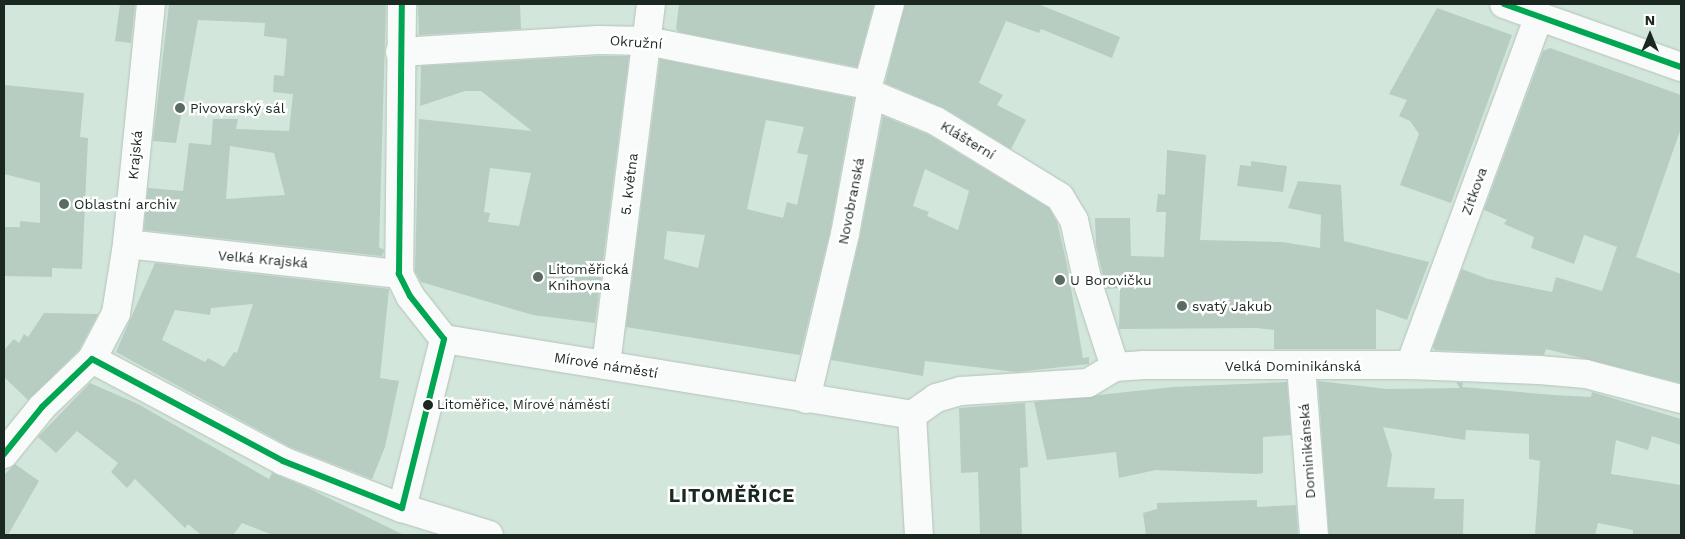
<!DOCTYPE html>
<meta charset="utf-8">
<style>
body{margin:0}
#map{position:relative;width:1685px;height:539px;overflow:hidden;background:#d3e6db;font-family:"Work Sans",sans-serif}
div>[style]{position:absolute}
.building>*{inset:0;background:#b7cdc1}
.roads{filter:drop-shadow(0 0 1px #b4c3ba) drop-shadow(0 0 1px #b4c3ba)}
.minor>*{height:28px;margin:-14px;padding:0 14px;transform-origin:14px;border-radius:14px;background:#f8fbfa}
.major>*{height:28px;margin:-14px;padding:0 14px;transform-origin:14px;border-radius:14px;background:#f8fbfa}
.bus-1>*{height:6px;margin:-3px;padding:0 3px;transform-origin:3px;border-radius:3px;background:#00a651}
.dots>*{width:14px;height:14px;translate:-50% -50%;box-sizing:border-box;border:2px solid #fff;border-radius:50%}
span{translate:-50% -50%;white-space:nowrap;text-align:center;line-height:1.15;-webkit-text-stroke:5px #fff;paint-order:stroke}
.bus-label{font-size:13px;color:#1b2821}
.left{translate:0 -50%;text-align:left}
.street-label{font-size:14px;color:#1b2821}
.poi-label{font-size:14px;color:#1b2821}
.district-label{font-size:19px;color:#1b2821;font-weight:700;letter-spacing:1px}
.frame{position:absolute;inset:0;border:5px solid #1b2821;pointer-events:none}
.north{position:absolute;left:1625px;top:10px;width:50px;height:50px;-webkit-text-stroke:4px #fff;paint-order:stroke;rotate:0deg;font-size:14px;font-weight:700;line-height:20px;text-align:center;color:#1b2821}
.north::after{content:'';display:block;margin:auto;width:18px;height:22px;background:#1b2821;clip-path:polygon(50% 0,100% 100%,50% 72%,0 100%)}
</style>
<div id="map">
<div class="building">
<i style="clip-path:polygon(120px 4px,135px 4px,131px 43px,115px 41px)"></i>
<i style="clip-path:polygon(evenodd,169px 4px,386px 4px,379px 247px,384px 250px,382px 256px,144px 230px,148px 188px,183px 191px,189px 143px,211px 145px,213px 119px,238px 119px,236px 129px,289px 131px,293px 94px,273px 92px,274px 75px,284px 76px,287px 39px,264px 36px,265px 23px,198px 20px,176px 143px,153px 141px,169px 4px,230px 146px,274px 153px,285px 195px,226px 199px,230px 146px)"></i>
<i style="clip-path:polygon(418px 4px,520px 4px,521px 29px,419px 35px)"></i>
<i style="clip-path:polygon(679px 4px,874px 4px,857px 67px,679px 32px,676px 29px)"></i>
<i style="clip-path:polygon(905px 4px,1038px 4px,1120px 37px,1112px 58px,1041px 29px,1039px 33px,1006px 21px,979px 83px,1003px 95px,997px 105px,1026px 120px,1011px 149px,944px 108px,885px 83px)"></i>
<i style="clip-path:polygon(1437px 8px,1512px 35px,1451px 203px,1400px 185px,1419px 134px,1410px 121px,1399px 116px,1407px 100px,1389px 94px)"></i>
<i style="clip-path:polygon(1550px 48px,1681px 95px,1681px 128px,1636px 257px,1681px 274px,1681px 383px,1546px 349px,1544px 355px,1435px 350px,1433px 347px,1462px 269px,1488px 279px,1552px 292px,1556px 277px,1602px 291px,1617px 247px,1584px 235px,1574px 264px,1531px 248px,1534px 237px,1504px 224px,1507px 220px,1484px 210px,1543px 51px)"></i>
<i style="clip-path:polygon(evenodd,598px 56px,629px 56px,595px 323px,533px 315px,421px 282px,415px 271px,419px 119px,532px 131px,481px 91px,465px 91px,420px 106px,421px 66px,598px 56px,490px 168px,531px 173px,519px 226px,488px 222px,490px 213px,484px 212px,490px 168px)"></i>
<i style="clip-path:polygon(evenodd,660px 59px,854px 98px,830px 231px,800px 355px,626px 327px,660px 59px,766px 120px,804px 127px,797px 153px,808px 155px,797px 205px,787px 202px,783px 218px,747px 209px,766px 120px,660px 59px,667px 231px,705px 235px,698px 268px,664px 259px,667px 231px)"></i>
<i style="clip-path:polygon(4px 85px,84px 93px,80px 137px,88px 138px,82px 269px,52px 268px,52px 277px,4px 276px,4px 227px,20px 227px,20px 221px,40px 223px,40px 183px,4px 174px)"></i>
<i style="clip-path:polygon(evenodd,883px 116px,929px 135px,1049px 208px,1057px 222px,1067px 265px,1083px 358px,1089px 357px,1089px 364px,1016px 372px,925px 361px,923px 376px,831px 360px,860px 237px,883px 116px,925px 169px,969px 191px,958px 230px,927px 216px,929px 212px,913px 206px,925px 169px)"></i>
<i style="clip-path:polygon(1167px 150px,1206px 155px,1200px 240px,1282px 242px,1320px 248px,1321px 215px,1288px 208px,1298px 181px,1341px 185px,1344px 241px,1429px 262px,1407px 320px,1376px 309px,1376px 349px,1274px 349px,1274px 330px,1257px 328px,1119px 329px,1120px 288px,1106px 289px,1096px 245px,1095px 218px,1130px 218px,1131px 256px,1164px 257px,1166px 212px,1156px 212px,1158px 194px,1165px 195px)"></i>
<i style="clip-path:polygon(1251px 161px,1287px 166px,1283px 192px,1237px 186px,1240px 165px,1251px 166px)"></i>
<i style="clip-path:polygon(evenodd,155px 263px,389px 289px,380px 378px,399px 381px,385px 447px,372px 479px,290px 447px,116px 352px,155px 263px,253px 304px,237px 353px,234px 352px,224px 367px,208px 358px,205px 362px,162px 340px,175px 310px,210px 315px,211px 308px,253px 304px)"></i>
<i style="clip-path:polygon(44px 313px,98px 314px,79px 350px,28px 400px,4px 377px,4px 350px,14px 339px,19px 343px,24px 334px,28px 337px)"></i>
<i style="clip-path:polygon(1318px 381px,1387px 389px,1460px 388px,1456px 382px,1463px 383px,1462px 387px,1554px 395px,1591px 397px,1592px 392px,1681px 419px,1681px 445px,1652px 436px,1648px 450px,1616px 440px,1611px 474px,1681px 485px,1681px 535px,1633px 535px,1633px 530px,1598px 523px,1595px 535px,1535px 535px,1540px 461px,1529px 459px,1529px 434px,1466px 430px,1465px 440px,1383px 427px,1392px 455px,1387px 487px,1435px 488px,1434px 499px,1464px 499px,1463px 535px,1329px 535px)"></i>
<i style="clip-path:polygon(1287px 382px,1291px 435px,1263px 437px,1263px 473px,1257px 474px,1156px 470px,1119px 478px,1116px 452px,1047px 460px,1034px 402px,1173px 387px)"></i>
<i style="clip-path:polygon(90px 383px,138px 404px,269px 479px,272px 473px,306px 487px,404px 535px,273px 535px,242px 523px,233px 535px,201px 535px,188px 524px,185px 528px,135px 479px,127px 488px,111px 472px,118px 463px,77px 431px,56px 453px,38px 437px)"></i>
<i style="clip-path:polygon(1025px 403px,1028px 467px,1020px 468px,1022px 535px,980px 535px,978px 472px,961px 473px,959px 408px)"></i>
<i style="clip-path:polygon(15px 464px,39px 481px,8px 535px,4px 535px,4px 475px)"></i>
<i style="clip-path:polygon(1257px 500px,1257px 507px,1296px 505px,1298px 535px,1146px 535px,1143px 513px,1157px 509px,1157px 503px)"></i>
</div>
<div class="roads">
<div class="minor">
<i style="left:402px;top:4px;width:270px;rotate:90.6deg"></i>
<i style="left:399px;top:274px;width:25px;rotate:63deg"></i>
<i style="left:410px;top:296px;width:55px;rotate:51.7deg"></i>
<i style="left:400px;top:52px;width:198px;rotate:-3.5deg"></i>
<i style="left:598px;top:40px;width:49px;rotate:1.2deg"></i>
<i style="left:647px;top:41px;width:225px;rotate:11.3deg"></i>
<i style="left:871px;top:94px;width:70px;rotate:22.6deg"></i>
<i style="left:936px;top:121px;width:145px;rotate:31.5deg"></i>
<i style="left:1060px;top:197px;width:27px;rotate:59deg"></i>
<i style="left:1074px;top:220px;width:69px;rotate:77.4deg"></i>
<i style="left:1089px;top:287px;width:84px;rotate:72deg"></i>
<i style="left:127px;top:244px;width:274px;rotate:6.3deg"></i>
<i style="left:444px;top:339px;width:474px;rotate:9.2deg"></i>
<i style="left:92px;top:359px;width:217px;rotate:28.1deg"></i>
<i style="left:283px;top:461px;width:128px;rotate:21.6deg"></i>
<i style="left:402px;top:508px;width:91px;rotate:17.2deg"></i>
<i style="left:606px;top:365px;width:364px;rotate:-82.9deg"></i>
<i style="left:1410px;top:365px;width:372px;rotate:-69.7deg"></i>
<i style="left:1301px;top:366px;width:169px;rotate:85.6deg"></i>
<i style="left:806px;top:399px;width:170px;rotate:-76.7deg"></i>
<i style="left:845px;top:234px;width:142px;rotate:-79.5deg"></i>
<i style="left:871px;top:94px;width:9px;rotate:-108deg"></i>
<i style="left:868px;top:85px;width:84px;rotate:-74.8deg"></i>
<i style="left:912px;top:415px;width:29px;rotate:-35deg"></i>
<i style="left:936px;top:398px;width:26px;rotate:-16deg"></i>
<i style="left:961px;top:391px;width:127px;rotate:-3.6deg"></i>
<i style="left:1088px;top:383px;width:31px;rotate:-31deg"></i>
<i style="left:1115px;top:367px;width:29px;rotate:-4deg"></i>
<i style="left:1144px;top:365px;width:266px"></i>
<i style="left:1410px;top:365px;width:129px;rotate:2.2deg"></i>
<i style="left:1539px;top:370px;width:47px;rotate:4.9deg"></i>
<i style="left:1586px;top:374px;width:98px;rotate:14.7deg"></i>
<i style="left:912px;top:415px;width:120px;rotate:86.7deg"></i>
<i style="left:4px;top:454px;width:60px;rotate:-51deg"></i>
<i style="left:42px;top:407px;width:69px;rotate:-43.8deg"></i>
<i style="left:92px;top:359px;width:52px;rotate:-62.4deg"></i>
<i style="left:116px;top:313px;width:70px;rotate:-80.9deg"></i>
<i style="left:127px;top:244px;width:241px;rotate:-84.3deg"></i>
<i style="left:402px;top:508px;width:174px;rotate:-76deg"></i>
</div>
<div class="major">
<i style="left:1504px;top:4px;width:188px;rotate:19.6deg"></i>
</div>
</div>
<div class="bus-1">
<i style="left:1504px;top:4px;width:188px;rotate:19.6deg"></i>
<i style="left:4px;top:454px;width:60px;rotate:-51deg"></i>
<i style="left:42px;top:407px;width:69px;rotate:-43.8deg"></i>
<i style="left:92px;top:359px;width:217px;rotate:28.1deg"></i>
<i style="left:283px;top:461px;width:128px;rotate:21.6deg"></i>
<i style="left:402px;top:508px;width:174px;rotate:-76deg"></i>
<i style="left:444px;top:339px;width:55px;rotate:-128.3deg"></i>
<i style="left:410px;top:296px;width:25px;rotate:-117deg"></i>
<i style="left:399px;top:274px;width:270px;rotate:-89.4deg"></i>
</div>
<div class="dots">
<i style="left:180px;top:108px;background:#5b6a62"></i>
<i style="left:64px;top:204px;background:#5b6a62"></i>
<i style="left:538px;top:277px;background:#5b6a62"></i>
<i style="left:1060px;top:280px;background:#5b6a62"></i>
<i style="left:1182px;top:306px;background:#5b6a62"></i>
<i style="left:428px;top:405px;background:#1b2821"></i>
</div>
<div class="bus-label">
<span class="left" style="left:437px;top:405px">Litoměřice, Mírové náměstí</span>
</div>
<div class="street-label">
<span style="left:636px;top:42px;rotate:4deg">Okružní</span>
<span style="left:968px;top:140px;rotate:31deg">Klášterní</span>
<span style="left:135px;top:155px;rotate:-85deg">Krajská</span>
<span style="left:629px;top:184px;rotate:-83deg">5. května</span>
<span style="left:1474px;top:191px;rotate:-70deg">Zítkova</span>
<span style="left:851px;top:201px;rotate:-79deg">Novobranská</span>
<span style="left:263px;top:259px;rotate:5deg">Velká Krajská</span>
<span style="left:606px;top:365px;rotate:9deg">Mírové náměstí</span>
<span style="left:1293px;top:366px">Velká Dominikánská</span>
<span style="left:1307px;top:451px;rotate:-94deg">Dominikánská</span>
</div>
<div class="poi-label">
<span class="left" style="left:190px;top:108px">Pivovarský sál</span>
<span class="left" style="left:74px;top:204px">Oblastní archiv</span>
<span class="left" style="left:548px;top:277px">Litoměřická<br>Knihovna</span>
<span class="left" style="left:1070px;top:280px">U Borovičku</span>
<span class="left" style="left:1192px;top:306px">svatý Jakub</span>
</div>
<div class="district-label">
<span style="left:732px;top:496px">LITOMĚŘICE</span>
</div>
<div class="frame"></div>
<div class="north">N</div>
</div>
